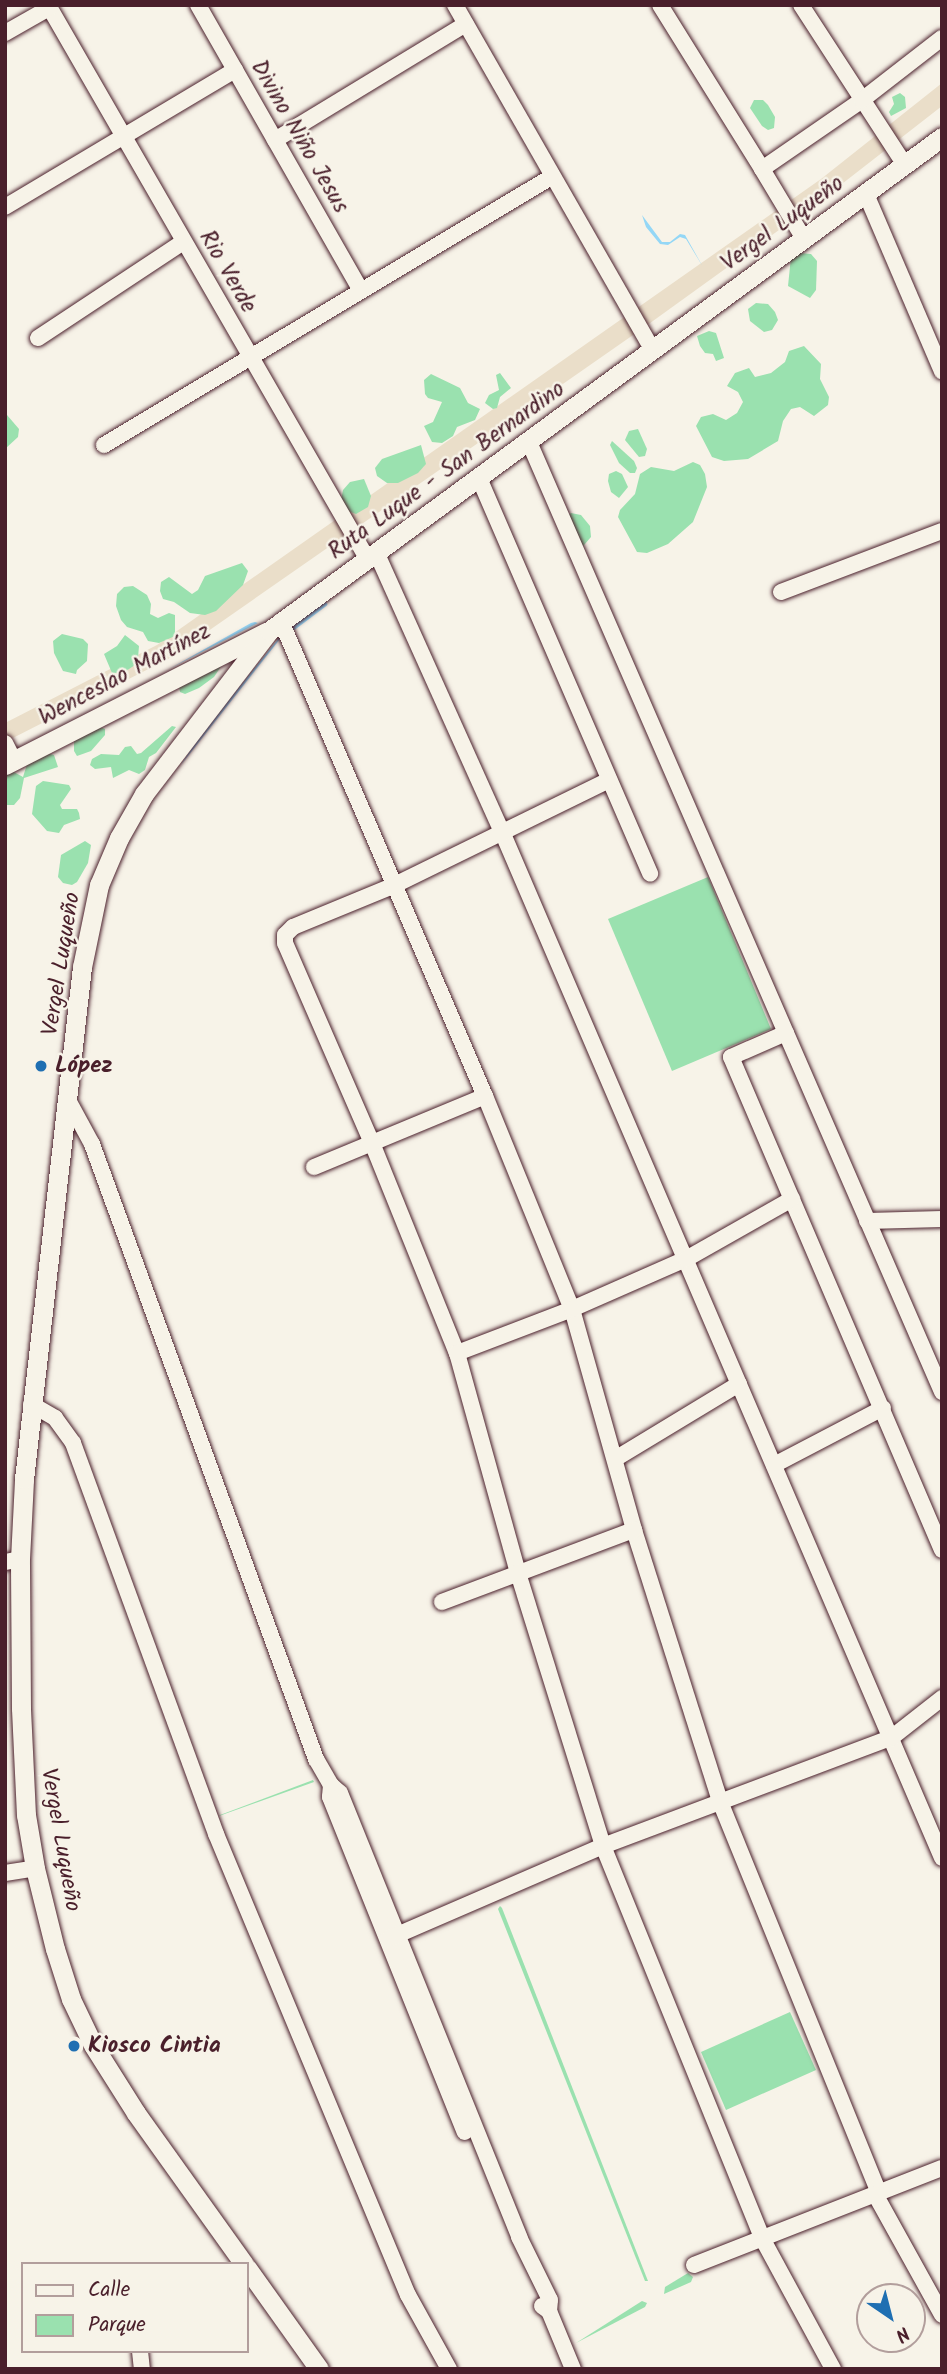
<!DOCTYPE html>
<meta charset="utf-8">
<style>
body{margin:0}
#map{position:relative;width:947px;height:2374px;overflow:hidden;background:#f7f3e8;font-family:Kalam,sans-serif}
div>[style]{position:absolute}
.built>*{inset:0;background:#eadec9}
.green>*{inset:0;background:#9ae1af}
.water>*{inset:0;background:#94d7f6}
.stream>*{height:3.5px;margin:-1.75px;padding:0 1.75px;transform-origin:1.75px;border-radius:1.75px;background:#94d7f6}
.roads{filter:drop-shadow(0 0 2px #4a1f2b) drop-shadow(0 0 2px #4a1f2b)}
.minor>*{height:16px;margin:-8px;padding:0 8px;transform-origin:8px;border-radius:8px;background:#f7f3e8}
.major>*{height:19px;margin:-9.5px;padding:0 9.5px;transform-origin:9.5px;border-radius:9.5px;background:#f7f3e8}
.dots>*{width:19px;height:19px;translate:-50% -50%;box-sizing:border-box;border:4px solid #f7f3e8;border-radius:50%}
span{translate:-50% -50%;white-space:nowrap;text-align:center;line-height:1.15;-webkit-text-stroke:5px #f7f3e8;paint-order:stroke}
.street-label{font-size:23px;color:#4a1f2b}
.poi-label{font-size:23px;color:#4a1f2b;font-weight:700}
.left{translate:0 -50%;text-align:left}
.frame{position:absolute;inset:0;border:7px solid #4a1f2b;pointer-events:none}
.legend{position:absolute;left:21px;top:2262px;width:228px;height:91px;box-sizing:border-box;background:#f7f3e8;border:2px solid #b29e9c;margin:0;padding:9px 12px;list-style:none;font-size:21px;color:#4a1f2b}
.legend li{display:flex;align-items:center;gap:14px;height:35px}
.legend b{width:35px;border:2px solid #b29e9c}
.north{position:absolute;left:856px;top:2283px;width:70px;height:70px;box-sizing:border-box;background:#f7f3e8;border:2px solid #b29e9c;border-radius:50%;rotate:145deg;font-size:19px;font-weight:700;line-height:28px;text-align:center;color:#4a1f2b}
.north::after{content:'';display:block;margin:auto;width:24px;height:32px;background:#1f6fb2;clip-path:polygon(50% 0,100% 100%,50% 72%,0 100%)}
</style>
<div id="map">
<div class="built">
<i style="clip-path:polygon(942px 83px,942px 106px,829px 194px,646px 326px,168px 659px,5px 742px,5px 723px,157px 645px,821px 179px)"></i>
</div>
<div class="green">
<i style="clip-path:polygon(900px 93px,905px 97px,906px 108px,891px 116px,889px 112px,894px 104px,892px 97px)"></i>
<i style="clip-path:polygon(754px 100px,763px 100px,768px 105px,775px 117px,774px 128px,768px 130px,762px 126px,750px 108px)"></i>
<i style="clip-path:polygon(800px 253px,811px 254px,817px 261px,816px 290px,810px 298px,788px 286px,791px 257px)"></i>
<i style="clip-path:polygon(756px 303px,768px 304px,775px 312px,778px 320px,772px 330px,764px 332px,750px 321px,748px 309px)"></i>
<i style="clip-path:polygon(709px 331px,716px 333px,724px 358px,716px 361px,713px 354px,705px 353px,700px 346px,697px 336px)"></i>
<i style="clip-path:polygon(804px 346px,821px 364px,820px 379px,829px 397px,828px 405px,814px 416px,800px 407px,791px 409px,783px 421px,778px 441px,748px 459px,724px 461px,712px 457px,696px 426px,701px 417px,713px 414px,726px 420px,737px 413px,743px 402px,738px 392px,727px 386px,735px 373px,749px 368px,755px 377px,771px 373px,785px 362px,789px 351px)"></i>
<i style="clip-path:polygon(500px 373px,511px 388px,500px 397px,497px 408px,493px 409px,485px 403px,489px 395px,499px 390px,496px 375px)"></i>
<i style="clip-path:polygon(431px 374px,460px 388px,468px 403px,480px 409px,475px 420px,457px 427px,453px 436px,442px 443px,432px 442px,424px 426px,433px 422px,442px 402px,428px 398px,425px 394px,424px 380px)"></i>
<i style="clip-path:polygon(7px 415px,19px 429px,18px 437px,5px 449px)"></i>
<i style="clip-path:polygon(638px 429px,647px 449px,645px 456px,639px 457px,625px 440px,629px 431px)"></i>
<i style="clip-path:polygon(612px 441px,634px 461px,637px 468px,635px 473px,630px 473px,619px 463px,610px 445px)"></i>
<i style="clip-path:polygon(421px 445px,426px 464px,418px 473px,398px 483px,387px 483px,377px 476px,375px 468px,382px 459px)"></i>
<i style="clip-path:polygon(693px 462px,700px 465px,705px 474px,707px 487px,693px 522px,668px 544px,647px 553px,637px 552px,618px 517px,620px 510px,635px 494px,640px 474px,651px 467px,674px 471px)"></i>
<i style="clip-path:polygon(616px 471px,622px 474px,628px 487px,619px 498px,611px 492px,608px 481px,609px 474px)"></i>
<i style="clip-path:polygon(364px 479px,371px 496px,368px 507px,356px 514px,346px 510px,341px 501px,343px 490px,350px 482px)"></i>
<i style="clip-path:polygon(571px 513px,581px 515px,590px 526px,591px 537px,578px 552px,563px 519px)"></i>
<i style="clip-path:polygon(242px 563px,248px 571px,243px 585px,216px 611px,205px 615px,190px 613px,174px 602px,163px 599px,160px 591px,161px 582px,169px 577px,192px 594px,198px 590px,205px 576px)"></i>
<i style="clip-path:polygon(133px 586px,147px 595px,151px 604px,150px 614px,158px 618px,169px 613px,175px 615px,175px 636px,159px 643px,148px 641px,143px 632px,127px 627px,121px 620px,116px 606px,117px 594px,124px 587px)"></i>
<i style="clip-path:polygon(62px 634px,83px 639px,88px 644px,87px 661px,77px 670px,76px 674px,63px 671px,54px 653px,53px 641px)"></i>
<i style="clip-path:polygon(125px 635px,139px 646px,138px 658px,135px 665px,123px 673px,112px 673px,104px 654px,117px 646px)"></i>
<i style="clip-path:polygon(222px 665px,214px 677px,199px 688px,185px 694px,180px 692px,179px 687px)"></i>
<i style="clip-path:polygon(172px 726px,176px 727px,156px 753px,149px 757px,145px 770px,139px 774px,129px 770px,113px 778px,111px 767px,95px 769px,90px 765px,92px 759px,101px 754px,119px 755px,125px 747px,131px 746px,137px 754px,141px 753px)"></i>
<i style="clip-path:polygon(100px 727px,105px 729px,105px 735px,91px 751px,77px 756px,74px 751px,74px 738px)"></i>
<i style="clip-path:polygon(46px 753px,54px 755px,58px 767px,24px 778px,20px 798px,14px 805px,6px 805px,6px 775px,12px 771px,23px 777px,28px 761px)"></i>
<i style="clip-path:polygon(43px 781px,69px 785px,71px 789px,60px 805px,62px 809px,77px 809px,79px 813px,80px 819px,64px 825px,59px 833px,47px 831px,32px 814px,36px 786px)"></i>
<i style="clip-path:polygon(85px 841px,91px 845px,88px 863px,77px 882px,72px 885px,63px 883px,58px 877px,61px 855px)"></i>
<i style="clip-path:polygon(708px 877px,771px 1029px,672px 1071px,608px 919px)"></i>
<i style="clip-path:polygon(313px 1780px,314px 1782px,219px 1816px,220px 1815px)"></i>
<i style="clip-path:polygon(500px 1906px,502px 1908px,648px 2281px,645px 2281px,498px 1909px)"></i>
<i style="clip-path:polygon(790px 2012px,816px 2070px,726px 2110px,701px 2052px)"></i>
<i style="clip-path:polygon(688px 2273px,693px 2277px,691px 2282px,664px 2294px,665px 2287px)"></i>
<i style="clip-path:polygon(642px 2301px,647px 2303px,645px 2307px,576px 2343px)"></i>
</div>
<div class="water">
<i style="clip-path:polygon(642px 215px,662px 242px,670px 242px,680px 234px,685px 235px,703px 267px,686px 239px,680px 237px,668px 245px,660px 244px,646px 227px)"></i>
<i style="clip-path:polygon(255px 622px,258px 623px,169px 669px,251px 623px)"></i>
<i style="clip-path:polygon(279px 638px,280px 639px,181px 765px,200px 735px)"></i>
</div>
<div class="stream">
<i style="left:294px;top:628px;width:39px;rotate:-37deg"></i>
</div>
<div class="roads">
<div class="minor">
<i style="left:48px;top:5px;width:641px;rotate:60.03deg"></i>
<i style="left:198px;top:5px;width:329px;rotate:60.3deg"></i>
<i style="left:455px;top:5px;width:396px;rotate:60.2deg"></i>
<i style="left:660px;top:5px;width:193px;rotate:58.1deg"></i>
<i style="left:801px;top:5px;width:191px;rotate:57deg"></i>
<i style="left:5px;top:33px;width:51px;rotate:-29.6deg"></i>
<i style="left:275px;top:140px;width:223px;rotate:-31.3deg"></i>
<i style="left:866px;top:194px;width:193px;rotate:66.8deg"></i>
<i style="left:5px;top:207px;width:268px;rotate:-30.8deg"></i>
<i style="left:804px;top:239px;width:82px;rotate:-121deg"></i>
<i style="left:762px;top:169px;width:121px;rotate:-34.6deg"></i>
<i style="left:862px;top:100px;width:101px;rotate:-37.8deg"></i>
<i style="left:38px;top:338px;width:174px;rotate:-33.5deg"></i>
<i style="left:529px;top:442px;width:1036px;rotate:66.5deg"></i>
<i style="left:104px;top:445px;width:523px;rotate:-30.93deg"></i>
<i style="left:479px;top:478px;width:431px;rotate:66.6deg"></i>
<i style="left:377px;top:554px;width:307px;rotate:65.8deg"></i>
<i style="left:503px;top:834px;width:1114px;rotate:66.79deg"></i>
<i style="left:781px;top:592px;width:172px;rotate:-20.8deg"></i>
<i style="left:281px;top:621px;width:517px;rotate:66.76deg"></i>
<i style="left:485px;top:1096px;width:230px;rotate:67.8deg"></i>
<i style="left:572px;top:1309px;width:230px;rotate:74.3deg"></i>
<i style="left:634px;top:1530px;width:287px;rotate:72.4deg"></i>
<i style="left:721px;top:1804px;width:420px;rotate:67.9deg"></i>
<i style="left:5px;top:743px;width:20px;rotate:63deg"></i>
<i style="left:609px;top:780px;width:238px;rotate:153.9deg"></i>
<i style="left:395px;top:885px;width:110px;rotate:157.6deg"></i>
<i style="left:293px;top:927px;width:11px;rotate:135deg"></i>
<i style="left:285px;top:935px;width:8px;rotate:90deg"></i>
<i style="left:285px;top:943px;width:218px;rotate:66.5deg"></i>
<i style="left:372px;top:1143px;width:227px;rotate:68deg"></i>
<i style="left:457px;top:1353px;width:228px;rotate:74.5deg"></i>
<i style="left:518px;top:1573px;width:286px;rotate:72.7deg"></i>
<i style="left:603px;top:1846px;width:423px;rotate:67.9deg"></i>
<i style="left:762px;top:2238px;width:149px;rotate:61.5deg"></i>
<i style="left:786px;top:1033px;width:60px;rotate:156.4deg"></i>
<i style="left:731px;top:1057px;width:536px;rotate:66.83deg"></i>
<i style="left:67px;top:1098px;width:52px;rotate:61.5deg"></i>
<i style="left:92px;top:1144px;width:655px;rotate:69.99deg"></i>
<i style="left:316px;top:1759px;width:30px;rotate:60deg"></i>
<i style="left:331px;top:1785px;width:12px;rotate:42deg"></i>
<i style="left:340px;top:1793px;width:479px;rotate:68deg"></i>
<i style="left:519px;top:2237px;width:70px;rotate:63.8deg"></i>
<i style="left:550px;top:2300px;width:11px;rotate:95deg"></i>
<i style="left:314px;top:1167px;width:185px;rotate:-22.5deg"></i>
<i style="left:867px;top:1221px;width:75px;rotate:-1.5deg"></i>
<i style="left:457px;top:1353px;width:123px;rotate:-20.9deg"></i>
<i style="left:572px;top:1309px;width:124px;rotate:-23.7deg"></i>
<i style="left:686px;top:1259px;width:122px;rotate:-29.5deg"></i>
<i style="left:31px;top:1404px;width:28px;rotate:30deg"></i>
<i style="left:55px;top:1418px;width:31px;rotate:54deg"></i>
<i style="left:73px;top:1443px;width:416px;rotate:69.9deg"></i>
<i style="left:216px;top:1834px;width:499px;rotate:67.4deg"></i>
<i style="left:408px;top:2295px;width:85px;rotate:61deg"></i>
<i style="left:615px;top:1459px;width:145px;rotate:-31.2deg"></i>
<i style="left:774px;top:1465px;width:123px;rotate:-27.6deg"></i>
<i style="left:5px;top:1562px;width:15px;rotate:-11deg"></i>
<i style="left:442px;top:1602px;width:205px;rotate:-20.6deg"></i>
<i style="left:331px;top:1785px;width:12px;rotate:95deg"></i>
<i style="left:330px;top:1797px;width:361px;rotate:68.1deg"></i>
<i style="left:5px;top:1873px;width:30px;rotate:-9deg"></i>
<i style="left:388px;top:1939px;width:234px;rotate:-23.4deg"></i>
<i style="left:603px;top:1846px;width:308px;rotate:-20.6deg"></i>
<i style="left:891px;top:1738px;width:65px;rotate:-38.1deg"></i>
<i style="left:875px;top:2194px;width:138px;rotate:61deg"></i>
<i style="left:694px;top:2265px;width:266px;rotate:-21.4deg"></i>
<i style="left:542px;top:2306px;width:9px;rotate:36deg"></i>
<i style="left:549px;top:2311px;width:63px;rotate:67.5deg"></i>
<i style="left:140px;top:2351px;width:18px;rotate:84deg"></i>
</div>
<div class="major">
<i style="left:5px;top:765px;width:293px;rotate:-27deg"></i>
<i style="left:244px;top:2264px;width:186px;rotate:-125.6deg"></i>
<i style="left:136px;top:2113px;width:80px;rotate:-122.3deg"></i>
<i style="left:93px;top:2045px;width:51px;rotate:-115.6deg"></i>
<i style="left:71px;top:1999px;width:52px;rotate:-107.7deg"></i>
<i style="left:55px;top:1949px;width:83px;rotate:-103.9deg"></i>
<i style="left:35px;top:1868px;width:54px;rotate:-99.6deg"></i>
<i style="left:26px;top:1815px;width:107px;rotate:-92.7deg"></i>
<i style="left:21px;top:1708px;width:149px;rotate:-90.4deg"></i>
<i style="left:20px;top:1559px;width:80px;rotate:-87.1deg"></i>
<i style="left:24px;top:1479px;width:515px;rotate:-83.54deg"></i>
<i style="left:82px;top:967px;width:84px;rotate:-78.3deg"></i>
<i style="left:99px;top:885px;width:51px;rotate:-66.9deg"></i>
<i style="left:119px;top:838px;width:51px;rotate:-60.4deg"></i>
<i style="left:144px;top:794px;width:205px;rotate:-52.5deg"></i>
<i style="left:269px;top:631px;width:835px;rotate:-36.28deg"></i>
<i style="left:247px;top:2268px;width:124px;rotate:54.5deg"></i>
</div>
</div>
<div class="dots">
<i style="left:41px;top:1066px;background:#1f6fb2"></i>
<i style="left:74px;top:2046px;background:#1f6fb2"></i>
</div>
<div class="street-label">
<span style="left:299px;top:137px;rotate:60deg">Divino Niño Jesus</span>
<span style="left:783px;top:224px;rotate:-36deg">Vergel Luqueño</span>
<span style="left:227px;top:272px;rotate:60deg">Rio Verde</span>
<span style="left:447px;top:471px;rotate:-36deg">Ruta Luque - San Bernardino</span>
<span style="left:125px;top:675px;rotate:-28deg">Wenceslao Martínez</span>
<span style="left:62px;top:964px;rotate:-81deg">Vergel Luqueño</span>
<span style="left:60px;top:1840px;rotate:80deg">Vergel Luqueño</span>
</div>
<div class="poi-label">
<span class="left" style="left:55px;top:1066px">López</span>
<span class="left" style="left:88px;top:2046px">Kiosco Cintia</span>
</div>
<div class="frame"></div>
<ul class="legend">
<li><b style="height:9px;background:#f7f3e8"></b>Calle</li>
<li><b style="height:19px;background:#9ae1af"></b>Parque</li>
</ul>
<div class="north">N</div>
</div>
